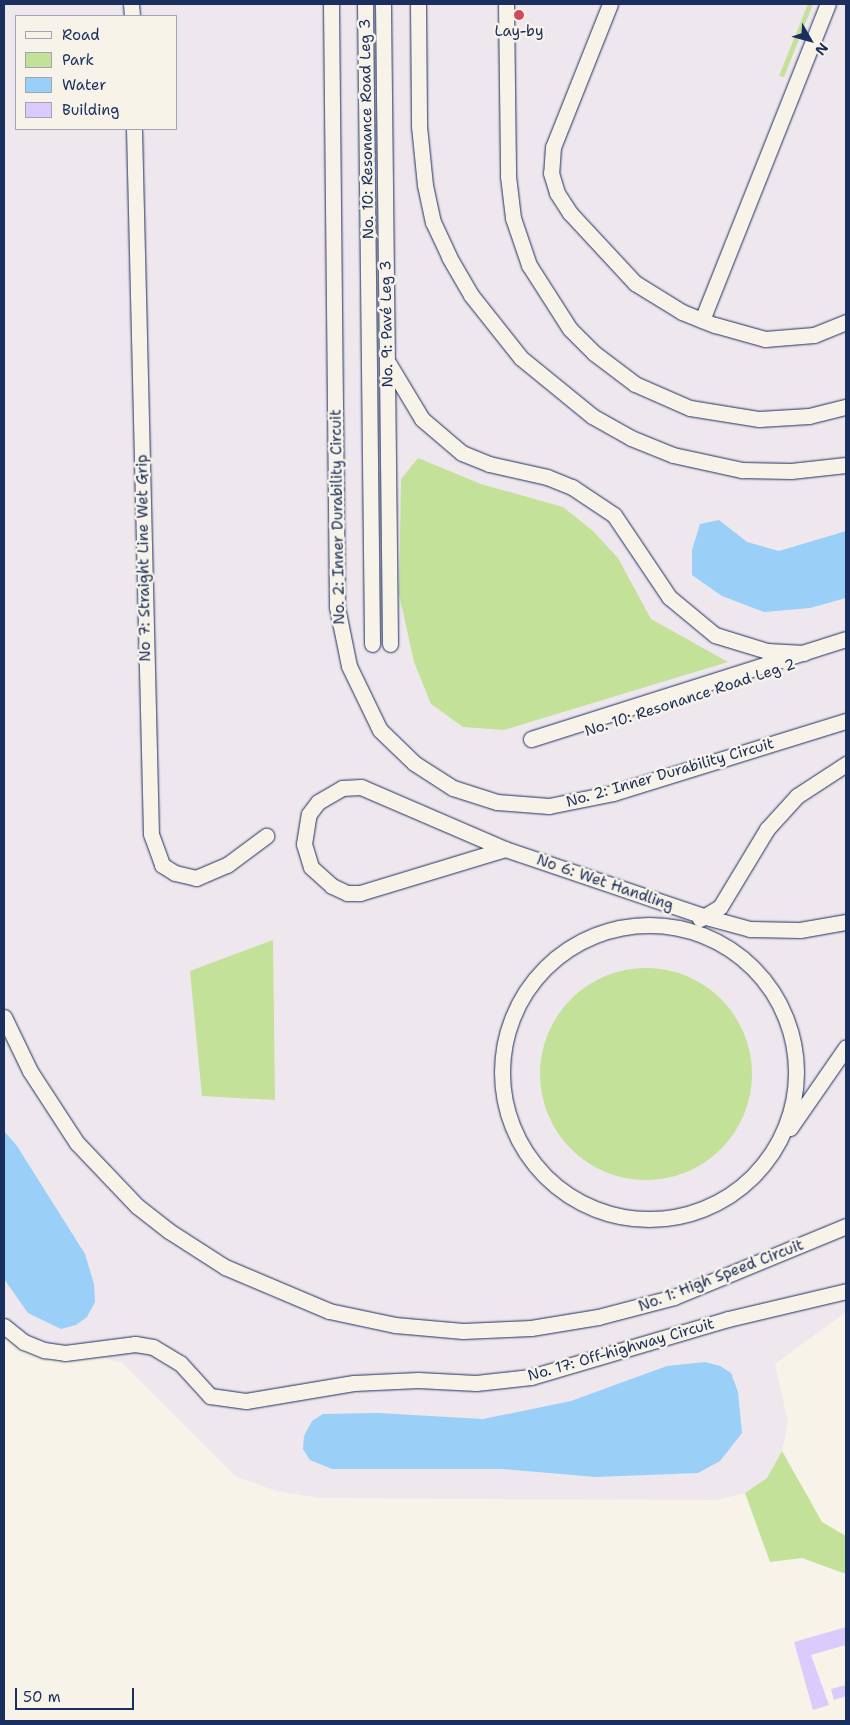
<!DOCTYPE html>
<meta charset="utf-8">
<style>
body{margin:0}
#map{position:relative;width:850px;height:1725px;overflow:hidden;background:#f7f3e8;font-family:"Shantell Sans",sans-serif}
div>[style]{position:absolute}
.built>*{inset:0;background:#efe7ee}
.green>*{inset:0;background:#c4e199}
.round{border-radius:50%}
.water>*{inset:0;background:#9acff8}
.building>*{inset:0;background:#dbcbfc}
.roads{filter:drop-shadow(0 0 1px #1b2f5e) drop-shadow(0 0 1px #1b2f5e)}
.street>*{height:15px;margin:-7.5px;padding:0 7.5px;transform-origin:7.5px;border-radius:7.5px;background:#f7f3e8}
.street>.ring{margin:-7.5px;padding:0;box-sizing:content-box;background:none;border:15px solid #f7f3e8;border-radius:50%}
.dots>*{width:14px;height:14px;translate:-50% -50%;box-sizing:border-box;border:2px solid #f7f3e8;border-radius:50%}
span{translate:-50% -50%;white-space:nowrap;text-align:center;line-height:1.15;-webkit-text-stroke:5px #f7f3e8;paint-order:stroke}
.poi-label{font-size:15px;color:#1b2f5e}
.street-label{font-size:15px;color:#1b2f5e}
.frame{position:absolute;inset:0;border:5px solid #1b2f5e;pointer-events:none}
.legend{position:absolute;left:15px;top:15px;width:162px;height:115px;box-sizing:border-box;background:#f7f3e8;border:1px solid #9fa5b1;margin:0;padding:6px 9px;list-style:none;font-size:15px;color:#1b2f5e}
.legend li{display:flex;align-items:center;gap:10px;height:25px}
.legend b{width:25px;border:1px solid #9fa5b1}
.north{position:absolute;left:785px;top:15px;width:50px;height:50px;-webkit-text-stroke:4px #f7f3e8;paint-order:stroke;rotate:128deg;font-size:14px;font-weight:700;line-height:20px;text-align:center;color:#1b2f5e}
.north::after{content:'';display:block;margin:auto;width:18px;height:22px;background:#1b2f5e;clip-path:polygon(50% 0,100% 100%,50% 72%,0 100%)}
.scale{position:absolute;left:15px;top:1688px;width:119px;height:22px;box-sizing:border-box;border:2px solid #1b2f5e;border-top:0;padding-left:6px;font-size:15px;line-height:18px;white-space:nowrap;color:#1b2f5e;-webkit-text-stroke:4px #f7f3e8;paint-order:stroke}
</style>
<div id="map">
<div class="built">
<i style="clip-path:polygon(evenodd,4px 4px,846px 4px,846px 1312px,775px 1364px,788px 1422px,782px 1451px,767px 1478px,745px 1493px,717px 1500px,320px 1498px,276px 1491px,235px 1476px,122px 1363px,95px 1356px,69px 1354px,4px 1330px,4px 4px,16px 16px,176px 16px,176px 129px,16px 129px,16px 16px)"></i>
</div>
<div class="green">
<i style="clip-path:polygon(808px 4px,813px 4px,784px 77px,779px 76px)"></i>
<i style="clip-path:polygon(418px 458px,481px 484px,563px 507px,593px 531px,618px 558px,651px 619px,728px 662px,504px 730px,463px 727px,431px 704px,414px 662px,399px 594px,401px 479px)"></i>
<i style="clip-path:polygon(273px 940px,275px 1100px,202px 1096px,190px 971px)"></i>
<i class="round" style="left:540px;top:968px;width:212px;height:212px"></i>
<i style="clip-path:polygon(782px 1451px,822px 1522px,846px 1536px,846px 1574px,802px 1558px,770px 1562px,745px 1493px,767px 1478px)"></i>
</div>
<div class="water">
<i style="clip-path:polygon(719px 520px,747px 542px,779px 551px,846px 531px,846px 598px,810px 608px,764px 612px,722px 596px,692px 575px,692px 550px,700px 524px)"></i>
<i style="clip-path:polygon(4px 1131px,17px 1146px,85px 1254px,94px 1284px,95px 1302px,87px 1317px,76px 1325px,61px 1329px,28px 1313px,4px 1279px)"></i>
<i style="clip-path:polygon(705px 1362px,720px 1366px,731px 1373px,738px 1392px,742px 1433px,720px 1461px,698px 1473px,596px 1477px,502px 1469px,332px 1469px,310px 1460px,303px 1449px,304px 1436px,312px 1421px,323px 1414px,378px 1413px,483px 1419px,571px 1401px,667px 1366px)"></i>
</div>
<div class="building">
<i style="clip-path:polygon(846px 1627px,846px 1645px,811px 1655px,829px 1705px,813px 1710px,794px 1642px)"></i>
<i style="clip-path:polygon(846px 1685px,846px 1696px,834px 1700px,831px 1689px)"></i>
</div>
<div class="roads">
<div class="street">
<i style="left:131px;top:4px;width:12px;rotate:85deg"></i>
<i style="left:331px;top:4px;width:603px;rotate:89.43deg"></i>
<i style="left:337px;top:607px;width:60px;rotate:78.5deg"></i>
<i style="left:349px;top:666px;width:71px;rotate:64.2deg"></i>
<i style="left:380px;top:730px;width:47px;rotate:44.1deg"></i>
<i style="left:414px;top:763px;width:46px;rotate:32.7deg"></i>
<i style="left:453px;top:788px;width:46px;rotate:17.7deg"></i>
<i style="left:497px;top:802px;width:52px;rotate:4.4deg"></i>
<i style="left:549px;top:806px;width:65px;rotate:-11.5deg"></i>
<i style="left:613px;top:793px;width:244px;rotate:-17.2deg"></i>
<i style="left:365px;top:4px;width:640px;rotate:89.37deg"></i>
<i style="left:383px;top:4px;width:640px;rotate:89.37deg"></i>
<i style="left:418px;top:4px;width:122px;rotate:89.5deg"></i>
<i style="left:419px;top:126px;width:59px;rotate:84.2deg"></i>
<i style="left:425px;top:185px;width:38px;rotate:78deg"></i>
<i style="left:433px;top:222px;width:38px;rotate:65deg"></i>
<i style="left:449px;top:257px;width:44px;rotate:59.9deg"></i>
<i style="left:471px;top:295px;width:80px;rotate:51.6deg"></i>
<i style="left:521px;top:358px;width:92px;rotate:39.2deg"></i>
<i style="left:592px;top:416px;width:45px;rotate:29.4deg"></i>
<i style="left:631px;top:438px;width:45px;rotate:22deg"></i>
<i style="left:673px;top:455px;width:71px;rotate:12.3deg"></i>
<i style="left:742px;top:470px;width:49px;rotate:1.2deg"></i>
<i style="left:791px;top:471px;width:55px;rotate:-6.2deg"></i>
<i style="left:506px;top:4px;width:172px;rotate:89.3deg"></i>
<i style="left:508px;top:176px;width:42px;rotate:83.2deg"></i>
<i style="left:513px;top:218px;width:50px;rotate:71.2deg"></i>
<i style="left:529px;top:265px;width:76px;rotate:57.4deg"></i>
<i style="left:570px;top:329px;width:34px;rotate:45deg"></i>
<i style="left:594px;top:353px;width:51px;rotate:37.1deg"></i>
<i style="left:635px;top:384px;width:60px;rotate:23.6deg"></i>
<i style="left:690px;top:408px;width:70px;rotate:9.1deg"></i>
<i style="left:759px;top:419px;width:50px;rotate:-3.4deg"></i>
<i style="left:809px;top:416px;width:38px;rotate:-14deg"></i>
<i style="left:610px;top:4px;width:154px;rotate:111.7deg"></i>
<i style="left:553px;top:147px;width:26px;rotate:94deg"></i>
<i style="left:551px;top:173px;width:21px;rotate:73deg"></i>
<i style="left:557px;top:193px;width:24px;rotate:57deg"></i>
<i style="left:570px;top:213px;width:96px;rotate:47.1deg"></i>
<i style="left:635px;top:283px;width:55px;rotate:31.7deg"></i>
<i style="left:682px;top:312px;width:35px;rotate:22deg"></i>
<i style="left:715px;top:325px;width:52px;rotate:15.6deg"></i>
<i style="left:765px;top:339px;width:49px;rotate:-4.7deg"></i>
<i style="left:814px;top:335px;width:35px;rotate:-22deg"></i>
<i style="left:134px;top:129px;width:705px;rotate:88.62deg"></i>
<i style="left:151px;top:834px;width:33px;rotate:70deg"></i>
<i style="left:162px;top:865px;width:15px;rotate:32deg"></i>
<i style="left:175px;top:873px;width:22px;rotate:13deg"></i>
<i style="left:196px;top:878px;width:34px;rotate:-23deg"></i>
<i style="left:227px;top:865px;width:49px;rotate:-36.6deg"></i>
<i style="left:702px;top:320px;width:340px;rotate:-68.3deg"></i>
<i style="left:389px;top:364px;width:64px;rotate:59deg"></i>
<i style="left:422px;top:419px;width:52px;rotate:40.4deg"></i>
<i style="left:462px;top:453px;width:29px;rotate:22deg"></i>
<i style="left:489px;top:464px;width:59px;rotate:12.6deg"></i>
<i style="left:547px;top:477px;width:27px;rotate:22deg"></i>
<i style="left:572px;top:487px;width:50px;rotate:33.7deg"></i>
<i style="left:614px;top:515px;width:99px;rotate:56.1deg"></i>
<i style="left:669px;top:597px;width:60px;rotate:39.6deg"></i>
<i style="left:715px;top:635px;width:54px;rotate:17.1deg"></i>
<i style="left:767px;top:651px;width:37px;rotate:3deg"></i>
<i style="left:531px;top:739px;width:330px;rotate:-17.6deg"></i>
<i style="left:505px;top:849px;width:152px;rotate:163.1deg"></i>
<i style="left:360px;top:893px;width:13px;rotate:180deg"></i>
<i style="left:347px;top:893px;width:17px;rotate:-155deg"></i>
<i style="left:332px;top:886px;width:28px;rotate:-138deg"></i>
<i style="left:311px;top:867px;width:24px;rotate:-107deg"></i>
<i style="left:304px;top:844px;width:30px;rotate:-81deg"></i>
<i style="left:309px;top:814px;width:15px;rotate:-53deg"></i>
<i style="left:318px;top:802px;width:28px;rotate:-30deg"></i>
<i style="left:342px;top:788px;width:19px;rotate:-3deg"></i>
<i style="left:361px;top:787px;width:157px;rotate:23.3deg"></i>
<i style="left:505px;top:849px;width:212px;rotate:18.7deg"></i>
<i style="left:706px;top:917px;width:46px;rotate:15.3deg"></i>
<i style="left:750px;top:929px;width:50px;rotate:1.1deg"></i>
<i style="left:800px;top:930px;width:47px;rotate:-9.9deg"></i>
<i style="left:700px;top:919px;width:23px;rotate:-31deg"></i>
<i style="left:720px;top:907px;width:91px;rotate:-58.9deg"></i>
<i style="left:767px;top:829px;width:45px;rotate:-47.7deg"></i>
<i style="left:797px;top:796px;width:59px;rotate:-33.1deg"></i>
<i class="ring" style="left:502px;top:925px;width:279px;height:279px"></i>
<i style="left:4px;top:1017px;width:60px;rotate:64.3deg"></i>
<i style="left:30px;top:1071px;width:86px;rotate:56.9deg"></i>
<i style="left:77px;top:1143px;width:87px;rotate:46.4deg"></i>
<i style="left:137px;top:1206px;width:41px;rotate:38deg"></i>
<i style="left:169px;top:1231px;width:67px;rotate:32.7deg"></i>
<i style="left:225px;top:1267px;width:113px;rotate:22.9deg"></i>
<i style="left:329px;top:1311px;width:67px;rotate:12deg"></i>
<i style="left:395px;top:1325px;width:68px;rotate:5deg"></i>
<i style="left:463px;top:1331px;width:68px;rotate:-2.5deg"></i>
<i style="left:531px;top:1328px;width:68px;rotate:-9.3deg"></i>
<i style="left:598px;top:1317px;width:79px;rotate:-14.7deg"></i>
<i style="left:674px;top:1297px;width:186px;rotate:-22.4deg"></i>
<i style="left:790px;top:1128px;width:98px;rotate:-55.3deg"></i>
<i style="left:4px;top:1326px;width:26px;rotate:39deg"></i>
<i style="left:24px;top:1342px;width:22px;rotate:22deg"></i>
<i style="left:44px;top:1350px;width:21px;rotate:8deg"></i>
<i style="left:65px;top:1353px;width:71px;rotate:-7.3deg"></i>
<i style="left:135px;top:1344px;width:18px;rotate:9deg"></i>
<i style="left:153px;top:1347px;width:31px;rotate:31deg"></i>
<i style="left:180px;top:1363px;width:45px;rotate:47.7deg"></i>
<i style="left:210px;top:1396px;width:36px;rotate:8deg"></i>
<i style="left:246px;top:1401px;width:109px;rotate:-9.5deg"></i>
<i style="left:354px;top:1383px;width:64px;rotate:-2.7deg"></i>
<i style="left:418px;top:1380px;width:58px;rotate:3deg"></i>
<i style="left:476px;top:1383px;width:55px;rotate:-6.2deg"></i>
<i style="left:531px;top:1377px;width:205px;rotate:-16.4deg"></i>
<i style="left:728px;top:1319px;width:121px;rotate:-13.3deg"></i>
</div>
</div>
<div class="dots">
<i style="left:519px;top:15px;background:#d1495b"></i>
</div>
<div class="poi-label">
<span style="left:519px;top:32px">Lay-by</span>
</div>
<div class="street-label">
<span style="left:367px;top:129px;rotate:-91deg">No. 10: Resonance Road Leg 3</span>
<span style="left:387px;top:324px;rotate:-91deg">No. 9: Pavé Leg 3</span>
<span style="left:338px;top:517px;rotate:-91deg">No. 2: Inner Durability Circuit</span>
<span style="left:144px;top:558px;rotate:-91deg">No 7: Straight Line Wet Grip</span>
<span style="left:690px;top:698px;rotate:-18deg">No. 10: Resonance Road Leg 2</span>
<span style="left:670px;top:773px;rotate:-16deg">No. 2: Inner Durability Circuit</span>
<span style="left:605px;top:883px;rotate:19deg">No 6: Wet Handling</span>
<span style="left:721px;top:1276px;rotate:-21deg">No. 1: High Speed Circuit</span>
<span style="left:621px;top:1350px;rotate:-16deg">No. 17: Off-highway Circuit</span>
</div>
<div class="frame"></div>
<ul class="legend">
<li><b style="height:6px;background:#f7f3e8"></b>Road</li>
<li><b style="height:14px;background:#c4e199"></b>Park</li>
<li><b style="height:14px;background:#9acff8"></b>Water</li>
<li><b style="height:14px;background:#dbcbfc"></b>Building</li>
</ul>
<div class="north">N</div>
<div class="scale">50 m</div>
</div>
